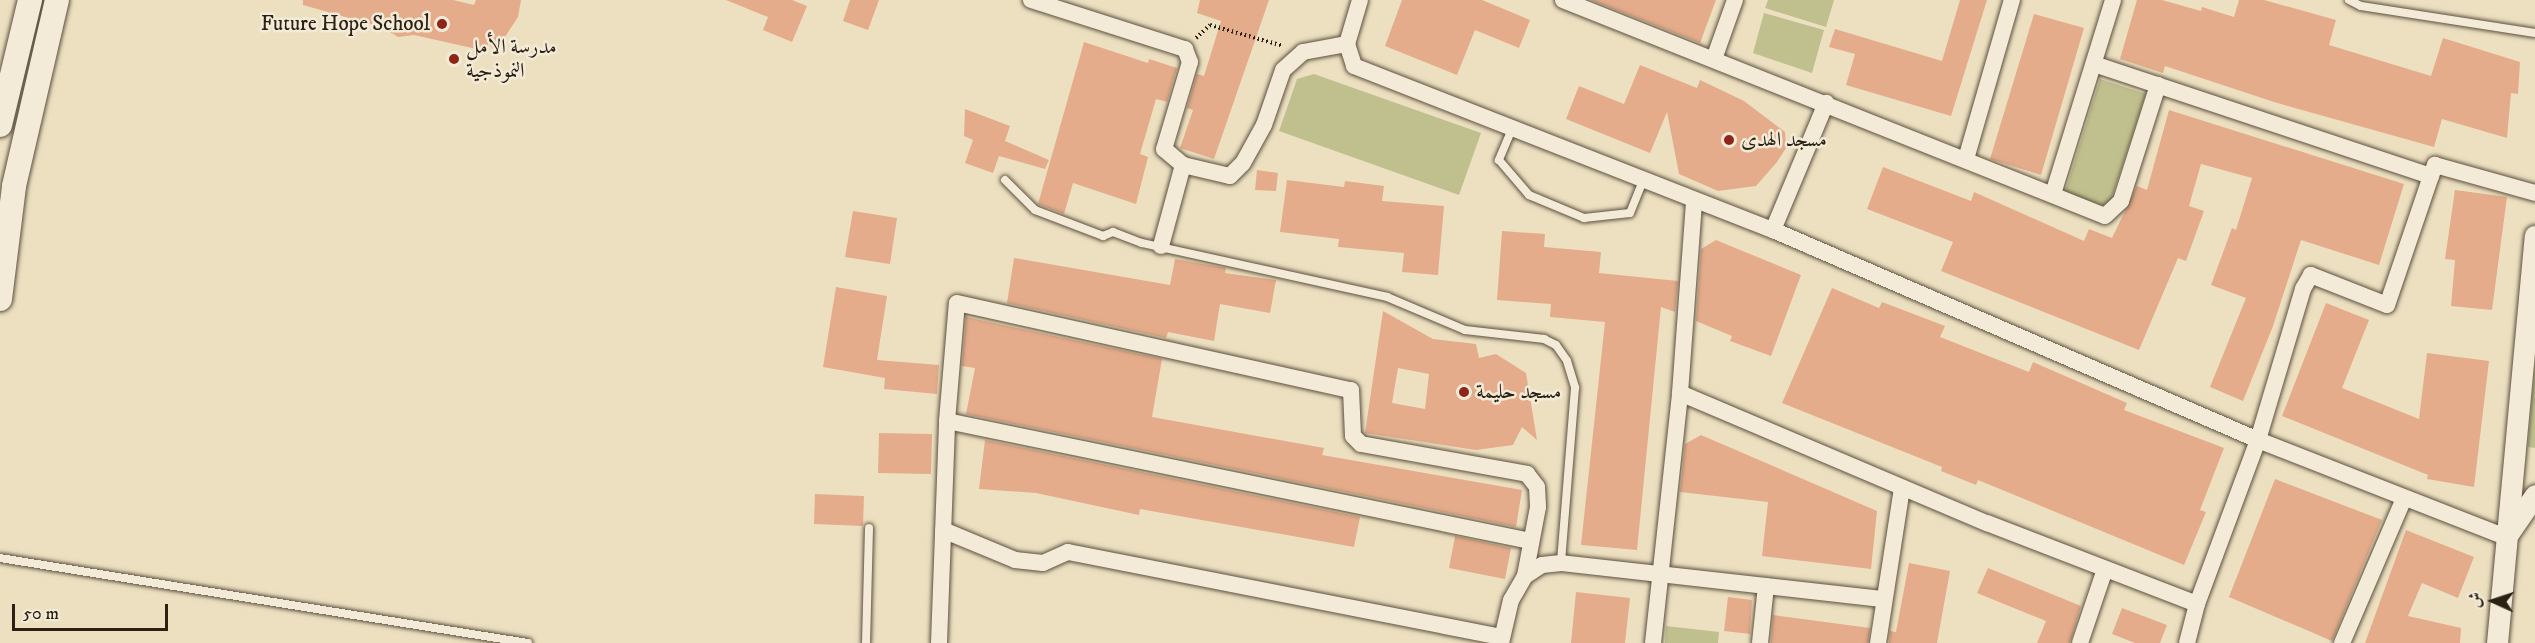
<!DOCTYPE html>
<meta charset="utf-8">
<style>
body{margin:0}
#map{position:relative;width:2535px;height:643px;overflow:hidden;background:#ede0c1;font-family:"IM FELL DW Pica",Amiri,serif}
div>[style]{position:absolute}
.green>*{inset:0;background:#c0c08e}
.building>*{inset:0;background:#e4ac8b}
.path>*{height:4px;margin-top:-2px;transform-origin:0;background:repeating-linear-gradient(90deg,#2b2013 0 1.5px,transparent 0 4.5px)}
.roads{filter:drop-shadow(0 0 2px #5c503e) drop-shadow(0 0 2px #5c503e)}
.service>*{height:8px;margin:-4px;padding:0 4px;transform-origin:4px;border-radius:4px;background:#f3ebd7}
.minor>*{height:16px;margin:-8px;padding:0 8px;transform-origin:8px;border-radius:8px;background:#f3ebd7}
.tertiary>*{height:21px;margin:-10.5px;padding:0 10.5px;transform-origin:10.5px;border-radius:10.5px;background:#f3ebd7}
.secondary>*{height:24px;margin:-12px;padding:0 12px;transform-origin:12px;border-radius:12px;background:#f3ebd7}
.dots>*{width:16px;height:16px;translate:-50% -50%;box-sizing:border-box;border:3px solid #f3ebd7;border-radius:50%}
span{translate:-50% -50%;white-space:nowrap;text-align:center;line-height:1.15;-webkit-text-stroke:5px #f3ebd7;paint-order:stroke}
.poi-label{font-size:21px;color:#2b2013}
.right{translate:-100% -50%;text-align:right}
.left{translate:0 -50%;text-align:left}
.north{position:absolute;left:2463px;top:571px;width:60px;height:60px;-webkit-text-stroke:4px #f3ebd7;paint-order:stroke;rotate:273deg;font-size:16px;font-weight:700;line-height:24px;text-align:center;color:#2b2013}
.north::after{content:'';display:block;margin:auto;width:21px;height:27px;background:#2b2013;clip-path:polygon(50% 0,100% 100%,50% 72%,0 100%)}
.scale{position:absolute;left:12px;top:604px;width:156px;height:27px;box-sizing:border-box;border:3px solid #2b2013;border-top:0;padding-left:8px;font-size:18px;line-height:21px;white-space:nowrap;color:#2b2013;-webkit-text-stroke:4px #f3ebd7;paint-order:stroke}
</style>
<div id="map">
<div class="green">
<i style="clip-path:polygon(1768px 0,1834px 0,1826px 27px,1765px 8px)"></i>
<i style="clip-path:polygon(1764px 13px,1824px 30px,1812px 73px,1753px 53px)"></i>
<i style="clip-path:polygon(1314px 74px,1481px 133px,1459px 195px,1279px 131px,1297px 79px)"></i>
<i style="clip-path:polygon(2100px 79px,2146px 94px,2110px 203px,2097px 206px,2065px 193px)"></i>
<i style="clip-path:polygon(2535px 366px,2535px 448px,2528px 447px)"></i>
<i style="clip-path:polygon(1666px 626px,1719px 632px,1718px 643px,1665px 643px)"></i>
</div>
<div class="building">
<i style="clip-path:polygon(303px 0,453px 0,474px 5px,476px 0,521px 0,518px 17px,503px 40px,493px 49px,489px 44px,481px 50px,414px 35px,398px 37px,384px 28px,303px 5px)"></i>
<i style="clip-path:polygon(726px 0,792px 0,807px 6px,792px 42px,763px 30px,768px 17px)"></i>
<i style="clip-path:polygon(850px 0,879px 0,868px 30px,843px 21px)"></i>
<i style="clip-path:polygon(1200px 0,1269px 0,1214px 159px,1180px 148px,1193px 110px,1187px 108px,1197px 74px,1204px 76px,1221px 21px,1197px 13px)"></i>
<i style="clip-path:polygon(1402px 0,1482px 0,1530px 20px,1519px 48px,1475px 30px,1457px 75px,1385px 46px)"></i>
<i style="clip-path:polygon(1591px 0,1716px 0,1700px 43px)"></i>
<i style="clip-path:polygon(1960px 0,1987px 0,1951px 116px,1846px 85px,1855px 54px,1829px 47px,1835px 29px,1942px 61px)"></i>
<i style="clip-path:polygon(2137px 0,2162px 0,2201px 11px,2202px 7px,2234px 17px,2239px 0,2264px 0,2336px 20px,2329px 45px,2431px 76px,2443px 38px,2520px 62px,2518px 94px,2511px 93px,2507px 138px,2442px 119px,2434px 147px,2274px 102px,2165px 66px,2163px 73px,2120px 59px)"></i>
<i style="clip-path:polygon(2034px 14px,2084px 28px,2041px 175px,1990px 159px)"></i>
<i style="clip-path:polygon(1084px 42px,1148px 63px,1149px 59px,1177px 68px,1167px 102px,1156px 99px,1140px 154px,1148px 157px,1136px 204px,1073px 183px,1064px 214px,1038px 204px)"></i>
<i style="clip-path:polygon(1640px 65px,1697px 88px,1700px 80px,1744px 101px,1785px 132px,1786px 148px,1777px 162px,1756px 186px,1718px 191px,1679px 174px,1667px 112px,1650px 153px,1566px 119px,1579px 86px,1624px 104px)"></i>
<i style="clip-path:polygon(965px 109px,1010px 126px,1005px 141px,1049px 160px,1045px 169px,999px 156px,993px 173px,965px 163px,973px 140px,964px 136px)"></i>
<i style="clip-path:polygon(2169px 110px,2404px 184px,2379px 265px,2301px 240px,2273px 326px,2243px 401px,2210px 387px,2246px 298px,2211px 285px,2232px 228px,2236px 230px,2252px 178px,2201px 164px,2189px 206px,2204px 211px,2186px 261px,2178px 258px,2139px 350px,1941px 271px,1953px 242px,1867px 209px,1883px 167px,1971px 201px,1974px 192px,2084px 241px,2089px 229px,2112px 238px,2137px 186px,2147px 190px)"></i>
<i style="clip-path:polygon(1257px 170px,1278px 173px,1276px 191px,1255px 190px)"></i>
<i style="clip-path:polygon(1287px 180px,1344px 187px,1345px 181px,1384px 186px,1382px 201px,1444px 206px,1438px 275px,1402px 272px,1404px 253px,1338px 247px,1339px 239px,1280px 232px)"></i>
<i style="clip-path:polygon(2455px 190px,2507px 197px,2492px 310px,2451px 306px,2455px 260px,2445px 259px)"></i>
<i style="clip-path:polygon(853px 211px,897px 218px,890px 264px,845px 257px)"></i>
<i style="clip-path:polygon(1502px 231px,1545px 234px,1544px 247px,1601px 252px,1599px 273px,1678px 281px,1675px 312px,1661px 307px,1637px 550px,1581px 545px,1605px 322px,1550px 317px,1551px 304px,1497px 300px)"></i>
<i style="clip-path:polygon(1716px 240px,1801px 275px,1771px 356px,1730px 341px,1732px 336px,1696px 321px,1701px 249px)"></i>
<i style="clip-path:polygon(1014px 258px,1170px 285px,1175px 259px,1226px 268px,1225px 273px,1276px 280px,1270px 313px,1220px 304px,1214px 341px,1168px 332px,1166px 338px,1007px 303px)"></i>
<i style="clip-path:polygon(836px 287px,887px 296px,877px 360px,939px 365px,937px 394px,884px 389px,885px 378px,823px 367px)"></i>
<i style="clip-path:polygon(1832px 288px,1879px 308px,1882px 302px,1945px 326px,1940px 337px,2029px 372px,2033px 362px,2127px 403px,2124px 410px,2224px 448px,2200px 510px,2206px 512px,2184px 565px,1978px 480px,1976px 485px,1941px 471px,1942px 467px,1782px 403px)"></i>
<i style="clip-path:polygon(2326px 303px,2369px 320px,2342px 388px,2419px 419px,2427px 353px,2489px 361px,2474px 487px,2427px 479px,2428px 475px,2282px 416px)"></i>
<i style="clip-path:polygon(evenodd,1383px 311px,1433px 339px,1476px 344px,1479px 358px,1496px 354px,1526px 373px,1537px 440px,1522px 427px,1513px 445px,1476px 450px,1365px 433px,1383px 311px,1398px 368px,1429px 374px,1425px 409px,1392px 403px,1398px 368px)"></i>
<i style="clip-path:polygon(966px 317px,1162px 359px,1152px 417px,1324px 448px,1322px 455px,1522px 490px,1516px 527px,966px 414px,975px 368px,962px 366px)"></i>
<i style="clip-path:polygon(879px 433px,932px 434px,931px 474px,878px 473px)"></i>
<i style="clip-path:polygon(1701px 435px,1877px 511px,1871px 569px,1762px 556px,1768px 502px,1680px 492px,1685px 444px)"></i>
<i style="clip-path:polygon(985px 440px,1360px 517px,1354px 547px,1140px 509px,1139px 515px,1036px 493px,979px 489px)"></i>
<i style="clip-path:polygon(2275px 479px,2382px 520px,2332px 641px,2229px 597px)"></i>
<i style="clip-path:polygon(815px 494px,864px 496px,863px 526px,814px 524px)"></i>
<i style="clip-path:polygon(2406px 530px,2474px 557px,2458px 598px,2422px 583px,2408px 616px,2461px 628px,2460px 643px,2365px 643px)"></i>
<i style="clip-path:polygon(1455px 536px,1511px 548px,1505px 579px,1449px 568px)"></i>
<i style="clip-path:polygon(1909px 563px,1950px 571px,1937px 643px,1889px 643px,1890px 631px,1896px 632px)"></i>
<i style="clip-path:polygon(1988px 568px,2081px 606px,2070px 643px,2037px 643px,2046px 621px,1977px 593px)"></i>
<i style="clip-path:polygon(1576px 592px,1630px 598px,1625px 643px,1571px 643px)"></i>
<i style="clip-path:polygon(1728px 597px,1752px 600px,1750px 634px,1724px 631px)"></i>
<i style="clip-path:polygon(2122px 608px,2167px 625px,2160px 643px,2135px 643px,2112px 634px)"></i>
<i style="clip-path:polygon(1773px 615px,1870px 628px,1868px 643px,1771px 643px)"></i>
</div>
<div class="path">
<i style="left:1196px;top:38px;width:19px;rotate:-43deg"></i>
<i style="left:1210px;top:25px;width:76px;rotate:16deg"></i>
</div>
<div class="roads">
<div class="service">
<i style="left:2349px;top:0;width:13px;rotate:27deg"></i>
<i style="left:2361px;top:6px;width:176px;rotate:8.8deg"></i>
<i style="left:1512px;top:129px;width:34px;rotate:113deg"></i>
<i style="left:1499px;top:160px;width:46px;rotate:49.4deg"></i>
<i style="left:1529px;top:195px;width:60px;rotate:22.7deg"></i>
<i style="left:1584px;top:218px;width:46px;rotate:-6.2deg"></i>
<i style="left:1630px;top:213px;width:35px;rotate:-68deg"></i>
<i style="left:1005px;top:180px;width:42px;rotate:45deg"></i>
<i style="left:1035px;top:210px;width:73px;rotate:20.9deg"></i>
<i style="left:1103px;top:236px;width:11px;rotate:-22deg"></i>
<i style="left:1113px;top:232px;width:31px;rotate:21deg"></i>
<i style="left:1142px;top:243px;width:251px;rotate:12.4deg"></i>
<i style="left:1387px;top:297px;width:85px;rotate:22.9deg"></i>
<i style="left:1465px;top:330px;width:80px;rotate:6.5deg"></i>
<i style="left:1544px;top:339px;width:13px;rotate:27deg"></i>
<i style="left:1556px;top:345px;width:19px;rotate:55deg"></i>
<i style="left:1567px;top:361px;width:28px;rotate:73deg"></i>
<i style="left:1575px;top:388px;width:176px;rotate:94.6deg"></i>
<i style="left:0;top:558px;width:535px;rotate:9.15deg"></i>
<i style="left:866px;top:643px;width:115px;rotate:-88.5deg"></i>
</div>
<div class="minor">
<i style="left:1031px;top:0;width:162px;rotate:17.7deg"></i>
<i style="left:1185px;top:49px;width:14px;rotate:69deg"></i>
<i style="left:1190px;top:62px;width:91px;rotate:106.6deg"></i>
<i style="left:1164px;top:149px;width:25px;rotate:40deg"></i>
<i style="left:1183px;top:165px;width:48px;rotate:13.2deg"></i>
<i style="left:1230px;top:176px;width:18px;rotate:-45deg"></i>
<i style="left:1243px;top:163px;width:43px;rotate:-61.1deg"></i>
<i style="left:1264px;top:125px;width:58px;rotate:-70.9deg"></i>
<i style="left:1283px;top:70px;width:27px;rotate:-42deg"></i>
<i style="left:1303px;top:52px;width:45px;rotate:-10.3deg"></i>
<i style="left:1360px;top:0;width:46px;rotate:106.5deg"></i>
<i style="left:1347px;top:44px;width:23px;rotate:72deg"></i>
<i style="left:1354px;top:66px;width:450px;rotate:21.4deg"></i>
<i style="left:1773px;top:230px;width:529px;rotate:23.41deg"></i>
<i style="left:2258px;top:440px;width:266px;rotate:21.4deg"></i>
<i style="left:1563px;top:0;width:583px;rotate:21.73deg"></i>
<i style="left:2105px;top:216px;width:22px;rotate:-43deg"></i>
<i style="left:2121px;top:201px;width:122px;rotate:-72.3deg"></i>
<i style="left:1714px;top:59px;width:63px;rotate:-70.4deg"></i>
<i style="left:2094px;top:64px;width:355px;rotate:18.4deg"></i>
<i style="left:2431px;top:176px;width:136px;rotate:108.8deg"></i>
<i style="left:2387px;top:305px;width:82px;rotate:-158.5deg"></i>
<i style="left:2311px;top:275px;width:16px;rotate:120deg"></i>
<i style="left:2303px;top:289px;width:158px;rotate:106.6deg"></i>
<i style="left:2258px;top:440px;width:175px;rotate:110.4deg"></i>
<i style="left:2197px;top:604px;width:40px;rotate:104.4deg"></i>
<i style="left:1966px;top:159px;width:166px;rotate:-73.9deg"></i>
<i style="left:2431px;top:176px;width:12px;rotate:-70deg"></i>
<i style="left:2435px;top:165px;width:104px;rotate:15.6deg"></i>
<i style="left:2053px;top:194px;width:203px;rotate:-72.8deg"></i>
<i style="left:1773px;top:230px;width:138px;rotate:-67.3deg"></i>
<i style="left:1161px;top:246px;width:84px;rotate:-74.8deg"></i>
<i style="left:1680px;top:393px;width:333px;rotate:23deg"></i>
<i style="left:1987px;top:523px;width:225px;rotate:21.1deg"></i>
<i style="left:947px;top:421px;width:595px;rotate:11.63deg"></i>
<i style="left:943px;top:530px;width:78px;rotate:22.6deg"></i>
<i style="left:1015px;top:560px;width:28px;rotate:6deg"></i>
<i style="left:1043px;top:563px;width:27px;rotate:-24deg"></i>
<i style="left:1068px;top:552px;width:442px;rotate:11.1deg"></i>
<i style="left:1525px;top:576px;width:20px;rotate:-33deg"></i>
<i style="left:1542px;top:565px;width:19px;rotate:-6deg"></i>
<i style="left:1561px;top:563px;width:324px;rotate:6.4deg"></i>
<i style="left:939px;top:643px;width:222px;rotate:-87.9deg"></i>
<i style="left:947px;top:421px;width:118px;rotate:-85.2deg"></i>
<i style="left:957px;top:303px;width:403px;rotate:12.5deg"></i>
<i style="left:1351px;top:390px;width:46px;rotate:87.5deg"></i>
<i style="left:1353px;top:436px;width:11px;rotate:45deg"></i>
<i style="left:1361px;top:444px;width:169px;rotate:10.2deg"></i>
<i style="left:1527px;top:474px;width:16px;rotate:52deg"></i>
<i style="left:1537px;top:487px;width:20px;rotate:87deg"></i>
<i style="left:1538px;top:507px;width:70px;rotate:100.7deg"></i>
<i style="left:1525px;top:576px;width:28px;rotate:120deg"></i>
<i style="left:1511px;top:600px;width:44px;rotate:103.1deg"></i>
<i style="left:1653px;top:643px;width:251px;rotate:-83.8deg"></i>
<i style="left:1680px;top:393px;width:193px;rotate:-85.8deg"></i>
<i style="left:1760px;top:643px;width:57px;rotate:-84deg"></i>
<i style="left:1878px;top:643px;width:157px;rotate:-81.2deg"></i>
<i style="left:2080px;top:643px;width:78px;rotate:-71.3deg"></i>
<i style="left:2342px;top:643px;width:158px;rotate:-66.8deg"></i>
</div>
<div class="tertiary">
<i style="left:2508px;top:534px;width:47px;rotate:-55.3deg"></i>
<i style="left:2497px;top:643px;width:409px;rotate:-84.7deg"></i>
</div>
<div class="secondary">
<i style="left:0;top:125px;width:129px;rotate:-76.5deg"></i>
<i style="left:0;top:299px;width:114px;rotate:-82.9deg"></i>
<i style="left:14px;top:186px;width:191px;rotate:-77deg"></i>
</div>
</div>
<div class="dots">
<i style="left:442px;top:24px;background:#8f2418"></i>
<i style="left:454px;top:59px;background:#8f2418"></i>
<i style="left:1729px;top:140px;background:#8f2418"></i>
<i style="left:1464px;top:392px;background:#8f2418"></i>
</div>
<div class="poi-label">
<span class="right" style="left:430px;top:24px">Future Hope School</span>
<span class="left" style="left:466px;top:59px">مدرسة الأمل<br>النموذجية</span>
<span class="left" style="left:1741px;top:140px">مسجد الهدى</span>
<span class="left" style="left:1476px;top:392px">مسجد حليمة</span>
</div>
<div class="north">ش</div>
<div class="scale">50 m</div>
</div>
